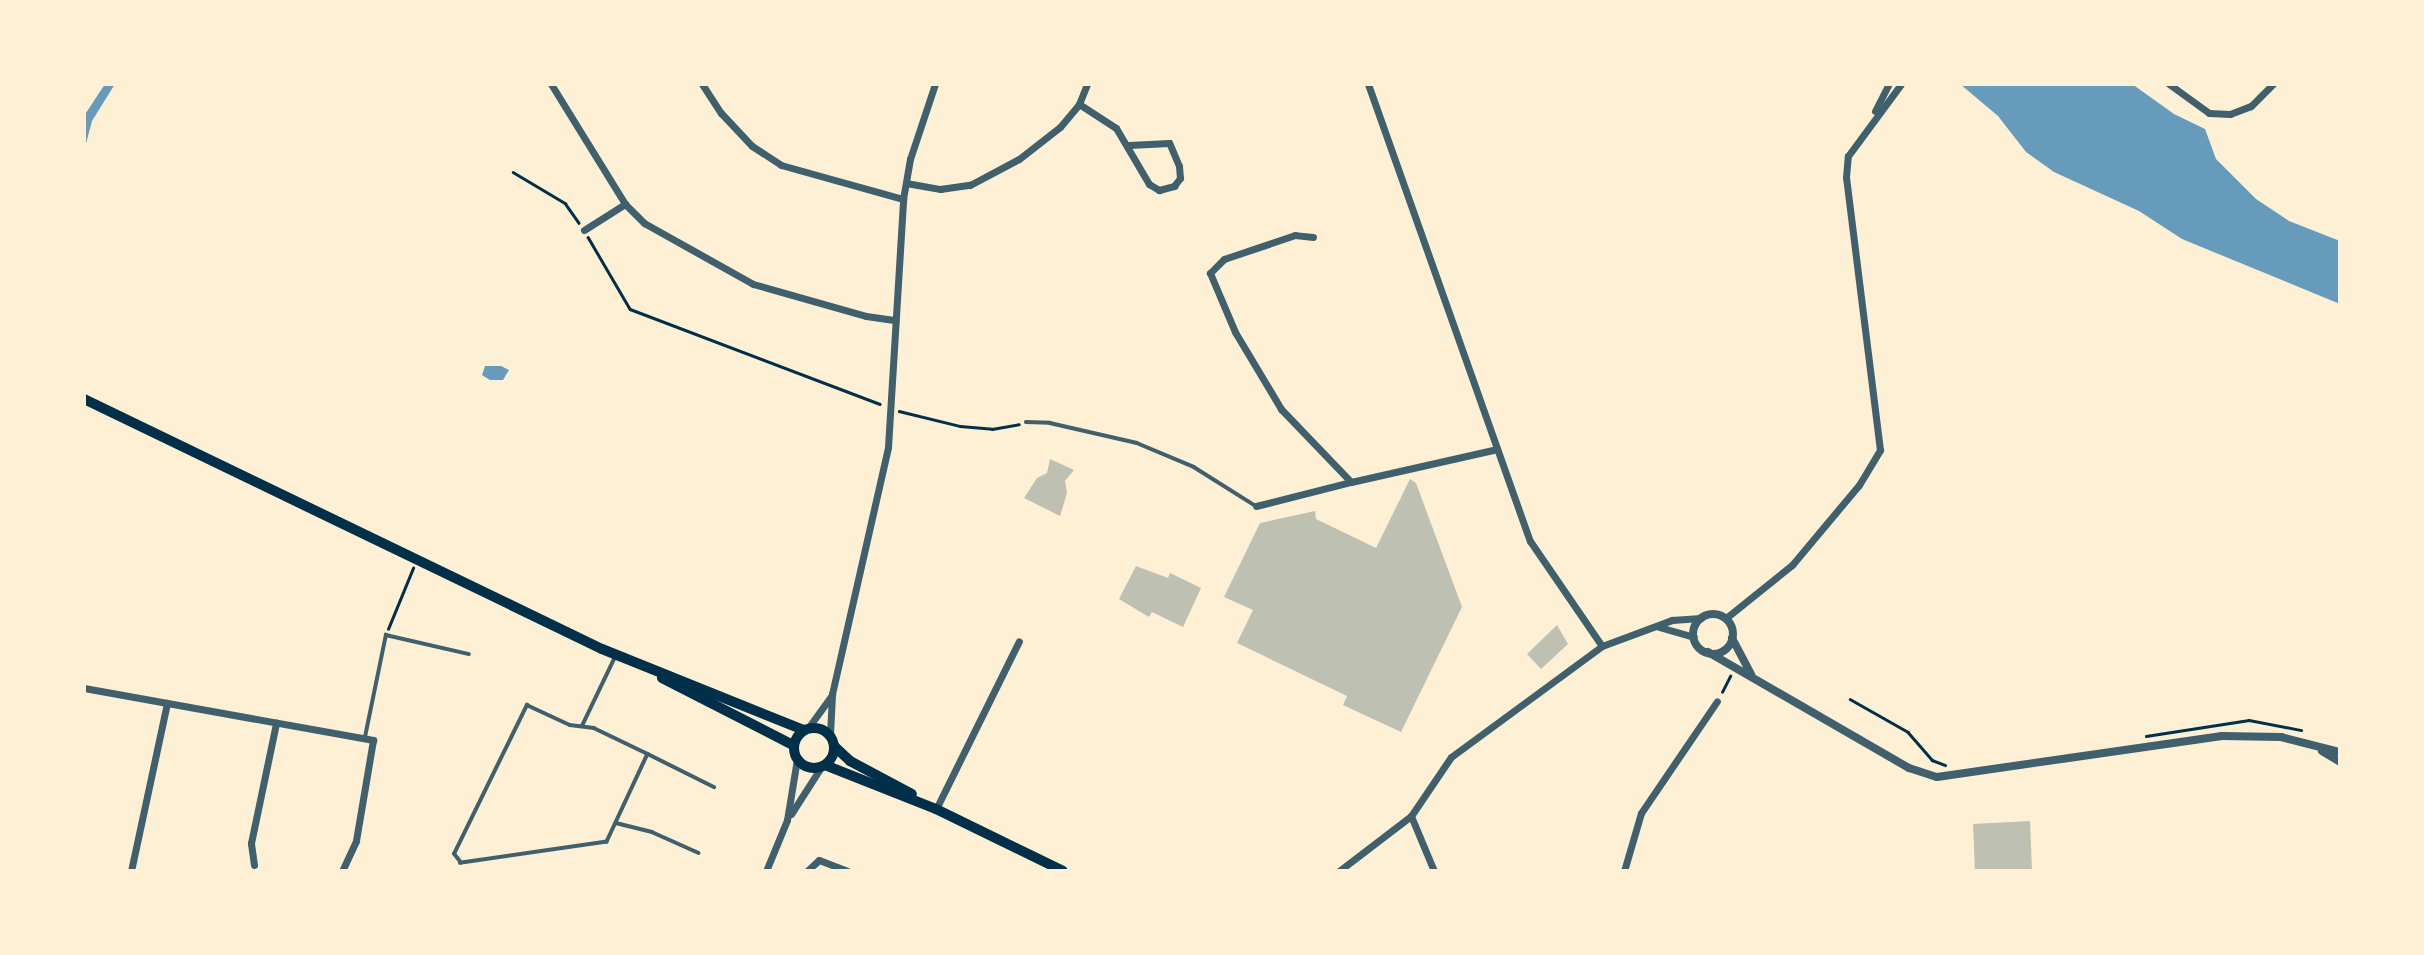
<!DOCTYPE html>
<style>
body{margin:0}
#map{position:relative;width:2424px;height:955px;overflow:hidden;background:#fdf0d5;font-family:"Alegreya Sans",sans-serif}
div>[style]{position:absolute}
.water>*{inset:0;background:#669bbc}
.building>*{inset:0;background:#bec0b2}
.path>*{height:2.5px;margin:-1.25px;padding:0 1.25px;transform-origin:1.25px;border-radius:1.25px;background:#003049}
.service>*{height:3.5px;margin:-1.75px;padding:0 1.75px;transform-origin:1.75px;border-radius:1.75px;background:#3f606c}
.minor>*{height:7px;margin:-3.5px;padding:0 3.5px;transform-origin:3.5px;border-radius:3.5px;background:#3f606c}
.tertiary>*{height:8px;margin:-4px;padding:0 4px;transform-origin:4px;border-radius:4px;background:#3f606c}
.tertiary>.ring{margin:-4px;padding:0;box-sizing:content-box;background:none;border:8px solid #3f606c;border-radius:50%}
.secondary>*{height:10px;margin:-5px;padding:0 5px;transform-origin:5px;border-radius:5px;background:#003049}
.secondary>.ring{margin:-5px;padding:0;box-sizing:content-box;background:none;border:10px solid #003049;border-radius:50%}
span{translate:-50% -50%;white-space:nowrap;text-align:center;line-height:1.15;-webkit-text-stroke:5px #fdf0d5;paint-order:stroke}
.frame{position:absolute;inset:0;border:86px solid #fdf0d5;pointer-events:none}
</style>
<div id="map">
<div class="water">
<i style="clip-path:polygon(105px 84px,115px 84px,92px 121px,84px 151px,84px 116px)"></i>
<i style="clip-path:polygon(1960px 84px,2132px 84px,2174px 114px,2205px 129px,2216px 159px,2256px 199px,2289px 221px,2340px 241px,2340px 304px,2182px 239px,2139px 211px,2054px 172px,2026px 152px,1998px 116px)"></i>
<i style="clip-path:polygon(485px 366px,501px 366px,509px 370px,503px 380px,490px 380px,482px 375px)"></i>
</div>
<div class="building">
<i style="clip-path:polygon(1050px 459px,1074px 470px,1065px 481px,1067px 493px,1060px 516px,1024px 498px,1037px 478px,1047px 473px)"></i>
<i style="clip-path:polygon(1410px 479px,1416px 483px,1462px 607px,1401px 732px,1343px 705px,1347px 696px,1237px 643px,1253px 610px,1224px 597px,1260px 523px,1315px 511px,1316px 519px,1376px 548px)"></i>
<i style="clip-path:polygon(1136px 566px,1168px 578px,1170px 573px,1201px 588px,1183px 627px,1152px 612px,1149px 617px,1119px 599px)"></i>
<i style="clip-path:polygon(1557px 625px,1568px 644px,1541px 669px,1527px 654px)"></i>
<i style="clip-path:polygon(2030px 821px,2032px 871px,1975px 871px,1973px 824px)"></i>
</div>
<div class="path">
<i style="left:513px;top:172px;width:61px;rotate:30.8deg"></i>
<i style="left:565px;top:203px;width:24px;rotate:55deg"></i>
<i style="left:588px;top:237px;width:83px;rotate:59.7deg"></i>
<i style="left:630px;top:309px;width:267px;rotate:20.8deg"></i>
<i style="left:899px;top:411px;width:63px;rotate:13.8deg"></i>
<i style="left:960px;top:426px;width:32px;rotate:5deg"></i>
<i style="left:992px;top:429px;width:27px;rotate:-10deg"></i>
<i style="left:388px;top:629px;width:66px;rotate:-67.7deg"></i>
<i style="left:1722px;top:692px;width:18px;rotate:-63deg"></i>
<i style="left:1850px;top:699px;width:67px;rotate:29.6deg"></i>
<i style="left:1908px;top:732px;width:37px;rotate:49deg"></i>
<i style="left:1932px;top:760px;width:14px;rotate:21deg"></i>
<i style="left:2146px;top:736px;width:104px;rotate:-8.8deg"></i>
<i style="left:2249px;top:720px;width:53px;rotate:10.9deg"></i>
</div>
<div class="service">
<i style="left:1026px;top:422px;width:24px;rotate:2deg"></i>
<i style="left:1050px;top:423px;width:89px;rotate:12.9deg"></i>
<i style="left:1137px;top:443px;width:62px;rotate:22.8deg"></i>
<i style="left:1194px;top:467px;width:73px;rotate:32.2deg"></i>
<i style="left:527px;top:705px;width:47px;rotate:24.9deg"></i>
<i style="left:570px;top:725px;width:24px;rotate:7deg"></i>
<i style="left:594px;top:728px;width:60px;rotate:25.7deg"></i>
<i style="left:648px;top:754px;width:97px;rotate:115deg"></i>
<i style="left:607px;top:842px;width:148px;rotate:171.8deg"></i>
<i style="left:461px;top:863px;width:11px;rotate:-128deg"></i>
<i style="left:454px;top:854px;width:166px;rotate:-63.9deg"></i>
<i style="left:582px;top:726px;width:79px;rotate:-64.4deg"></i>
<i style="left:365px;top:737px;width:104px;rotate:-78.4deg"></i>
<i style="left:386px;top:635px;width:85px;rotate:12.9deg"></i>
<i style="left:648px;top:754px;width:74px;rotate:26.6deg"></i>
<i style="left:616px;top:823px;width:37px;rotate:14deg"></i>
<i style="left:652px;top:832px;width:51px;rotate:24.1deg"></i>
</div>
<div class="minor">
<i style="left:551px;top:84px;width:141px;rotate:58.3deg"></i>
<i style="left:625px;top:204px;width:27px;rotate:45deg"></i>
<i style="left:644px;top:223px;width:125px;rotate:29.2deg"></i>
<i style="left:753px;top:284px;width:117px;rotate:15.8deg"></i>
<i style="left:866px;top:316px;width:30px;rotate:8deg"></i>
<i style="left:702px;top:84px;width:35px;rotate:57deg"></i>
<i style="left:721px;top:113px;width:45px;rotate:46.8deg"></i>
<i style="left:752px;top:146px;width:35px;rotate:33deg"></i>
<i style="left:781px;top:165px;width:127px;rotate:15.6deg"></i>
<i style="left:1368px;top:84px;width:485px;rotate:70.5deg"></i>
<i style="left:1530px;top:541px;width:127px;rotate:55.6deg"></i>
<i style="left:2169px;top:84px;width:49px;rotate:35.9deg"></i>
<i style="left:2209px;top:113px;width:21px;rotate:3deg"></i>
<i style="left:2230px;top:114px;width:22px;rotate:-21deg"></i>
<i style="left:2251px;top:106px;width:31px;rotate:-45deg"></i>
<i style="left:1079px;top:104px;width:44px;rotate:33deg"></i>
<i style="left:1116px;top:128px;width:65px;rotate:59.5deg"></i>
<i style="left:1149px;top:184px;width:12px;rotate:31deg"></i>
<i style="left:1159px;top:190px;width:16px;rotate:-15deg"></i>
<i style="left:1174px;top:186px;width:10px;rotate:-53deg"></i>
<i style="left:1180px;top:178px;width:12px;rotate:-95deg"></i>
<i style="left:1179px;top:166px;width:25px;rotate:-113deg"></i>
<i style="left:1169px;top:143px;width:40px;rotate:177.1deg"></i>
<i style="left:1875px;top:111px;width:30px;rotate:-63deg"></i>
<i style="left:906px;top:183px;width:35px;rotate:10deg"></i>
<i style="left:940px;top:189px;width:30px;rotate:-8deg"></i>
<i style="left:970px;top:185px;width:55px;rotate:-28deg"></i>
<i style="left:1019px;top:159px;width:52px;rotate:-38deg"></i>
<i style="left:1060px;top:127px;width:30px;rotate:-50deg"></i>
<i style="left:1079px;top:104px;width:22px;rotate:-68deg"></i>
<i style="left:584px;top:230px;width:49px;rotate:-32.4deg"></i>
<i style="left:1313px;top:237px;width:18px;rotate:-174deg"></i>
<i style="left:1295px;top:235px;width:75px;rotate:161.3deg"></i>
<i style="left:1224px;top:259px;width:20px;rotate:135deg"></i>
<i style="left:1210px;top:273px;width:64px;rotate:67deg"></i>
<i style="left:1235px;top:332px;width:90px;rotate:59.1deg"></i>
<i style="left:1281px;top:409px;width:101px;rotate:46.2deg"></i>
<i style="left:1351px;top:482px;width:150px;rotate:-12.7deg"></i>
<i style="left:1256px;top:506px;width:98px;rotate:-14.2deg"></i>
<i style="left:1726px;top:618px;width:85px;rotate:-38.8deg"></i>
<i style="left:1792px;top:565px;width:104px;rotate:-50.1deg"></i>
<i style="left:1859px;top:485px;width:41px;rotate:-59deg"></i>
<i style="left:1880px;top:450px;width:275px;rotate:-97.1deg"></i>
<i style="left:1846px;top:177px;width:21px;rotate:-85deg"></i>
<i style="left:1848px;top:156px;width:89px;rotate:-53.6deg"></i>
<i style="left:1659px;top:627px;width:36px;rotate:16deg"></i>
<i style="left:84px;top:688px;width:294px;rotate:10.2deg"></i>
<i style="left:373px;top:740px;width:102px;rotate:99.6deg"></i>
<i style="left:356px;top:841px;width:33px;rotate:115deg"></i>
<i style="left:808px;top:728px;width:41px;rotate:-54deg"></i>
<i style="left:830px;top:735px;width:41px;rotate:-87.2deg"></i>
<i style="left:832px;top:694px;width:253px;rotate:-77.2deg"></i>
<i style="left:888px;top:447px;width:248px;rotate:-86.5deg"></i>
<i style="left:903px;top:199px;width:41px;rotate:-80.1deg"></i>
<i style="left:910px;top:159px;width:79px;rotate:-71.6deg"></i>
<i style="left:936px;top:809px;width:187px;rotate:-63.7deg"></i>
<i style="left:791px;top:814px;width:56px;rotate:-57.4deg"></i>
<i style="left:1411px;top:816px;width:60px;rotate:67.3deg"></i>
<i style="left:254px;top:865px;width:22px;rotate:-98deg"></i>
<i style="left:251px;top:843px;width:123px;rotate:-78.2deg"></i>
<i style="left:131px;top:871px;width:172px;rotate:-77.9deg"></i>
<i style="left:766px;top:871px;width:55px;rotate:-67.6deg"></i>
<i style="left:787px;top:820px;width:62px;rotate:-80.7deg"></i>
<i style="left:807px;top:871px;width:16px;rotate:-43deg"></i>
<i style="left:819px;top:860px;width:30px;rotate:21deg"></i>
<i style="left:1339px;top:871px;width:91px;rotate:-37.4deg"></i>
<i style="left:1411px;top:816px;width:71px;rotate:-55.9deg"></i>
<i style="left:1451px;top:757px;width:187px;rotate:-36.3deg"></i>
<i style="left:1602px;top:646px;width:75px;rotate:-20.4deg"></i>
<i style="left:1672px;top:620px;width:29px;rotate:-4deg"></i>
<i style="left:1624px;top:871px;width:60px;rotate:-73.7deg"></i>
<i style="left:1641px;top:813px;width:135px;rotate:-55.8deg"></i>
</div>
<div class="tertiary">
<i class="ring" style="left:1693px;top:614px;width:32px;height:32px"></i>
<i style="left:1732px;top:638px;width:41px;rotate:62.2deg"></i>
<i style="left:1708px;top:652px;width:232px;rotate:30deg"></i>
<i style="left:1909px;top:768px;width:29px;rotate:18deg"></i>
<i style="left:1937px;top:777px;width:288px;rotate:-8.2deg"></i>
<i style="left:2222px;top:736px;width:59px;rotate:1deg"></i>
<i style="left:2281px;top:737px;width:61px;rotate:14.3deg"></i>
<i style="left:2322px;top:751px;width:21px;rotate:31deg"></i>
</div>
<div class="secondary">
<i style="left:84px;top:399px;width:575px;rotate:25.76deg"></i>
<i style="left:602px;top:649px;width:217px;rotate:21.9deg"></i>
<i style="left:662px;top:678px;width:147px;rotate:27.1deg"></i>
<i class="ring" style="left:794px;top:728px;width:30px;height:30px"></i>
<i style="left:834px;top:746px;width:22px;rotate:43deg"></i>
<i style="left:850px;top:761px;width:70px;rotate:28deg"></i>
<i style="left:825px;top:765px;width:119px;rotate:21.6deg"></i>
<i style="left:936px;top:809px;width:141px;rotate:26deg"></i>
</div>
<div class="frame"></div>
</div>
